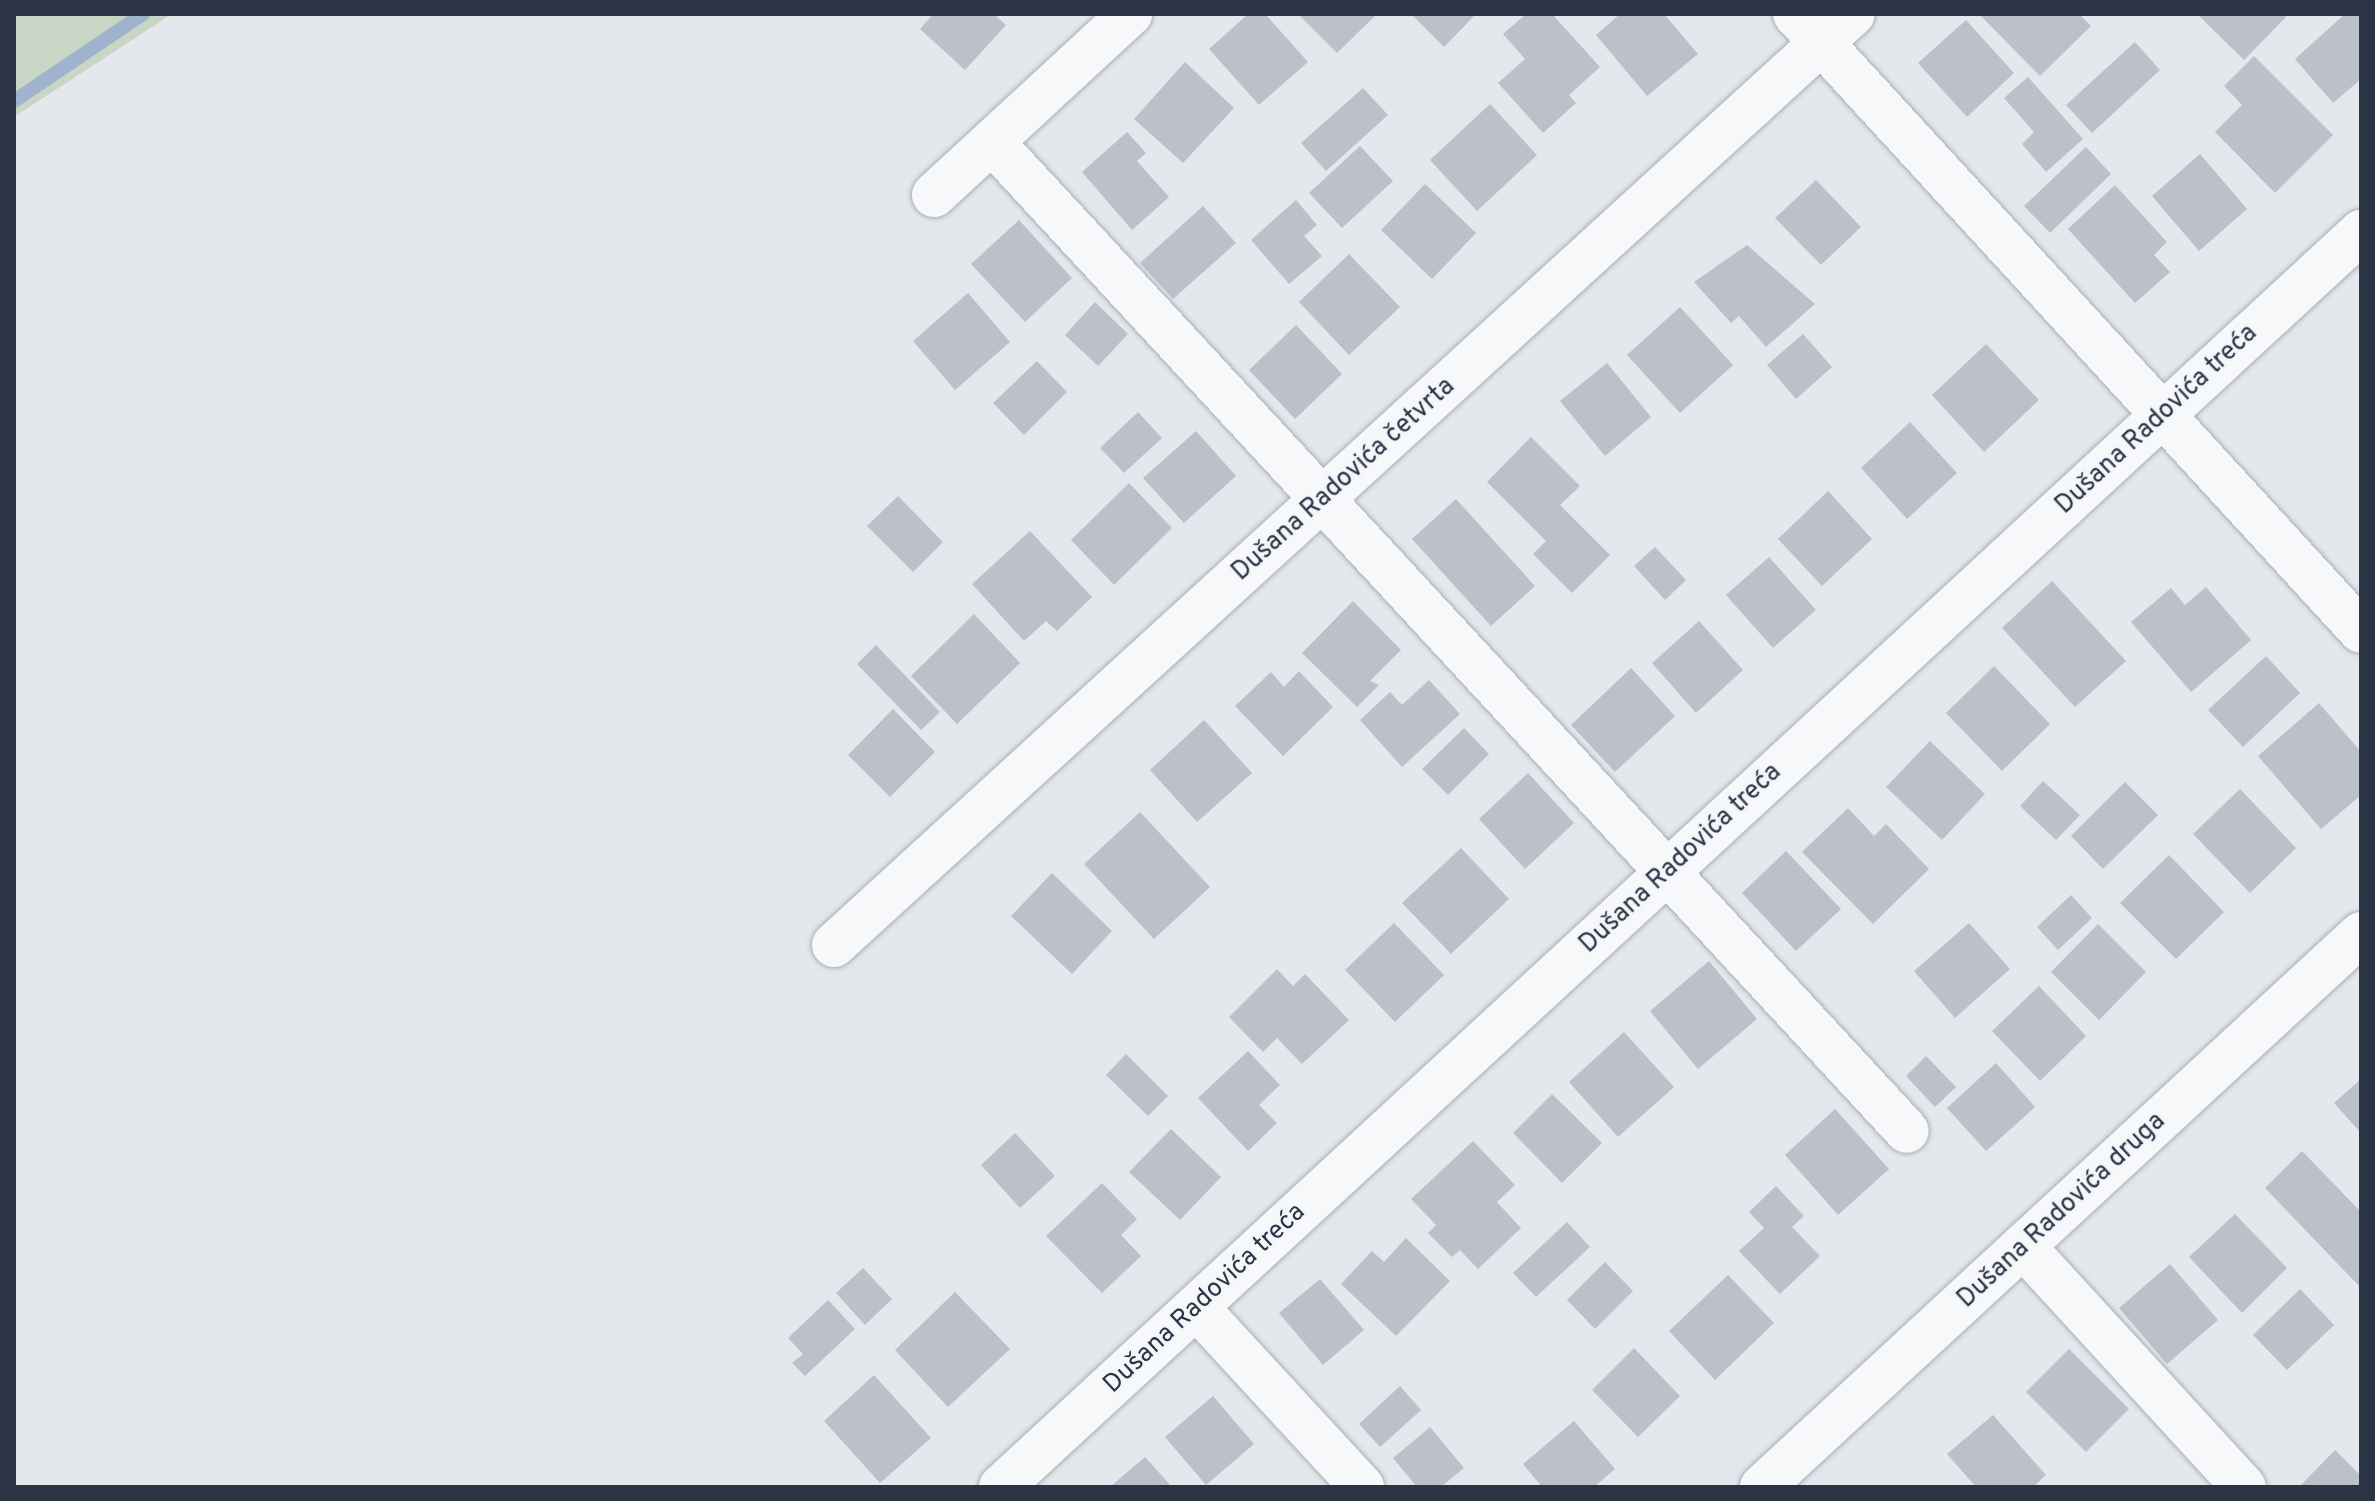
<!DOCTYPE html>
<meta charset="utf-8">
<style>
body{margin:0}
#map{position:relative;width:2375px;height:1501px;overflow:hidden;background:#e4e7ec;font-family:Overpass,sans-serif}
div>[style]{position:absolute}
.green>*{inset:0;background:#c9d6c5}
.stream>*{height:14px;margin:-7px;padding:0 7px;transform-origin:7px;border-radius:7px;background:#9fb4cc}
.building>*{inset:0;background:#bbc0ca}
.roads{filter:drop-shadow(0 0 2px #a9aeb7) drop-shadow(0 0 2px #a9aeb7)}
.minor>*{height:44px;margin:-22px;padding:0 22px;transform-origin:22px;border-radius:22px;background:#f7f8fa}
span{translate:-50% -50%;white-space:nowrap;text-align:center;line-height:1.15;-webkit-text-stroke:6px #f4f6f9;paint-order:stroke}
.street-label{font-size:26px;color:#2b3445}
.frame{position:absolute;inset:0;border:16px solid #2b3445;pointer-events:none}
</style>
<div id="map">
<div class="green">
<i style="clip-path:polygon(14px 14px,172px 14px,14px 117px)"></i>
</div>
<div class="stream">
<i style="left:14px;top:101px;width:156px;rotate:-34deg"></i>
</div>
<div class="building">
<i style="clip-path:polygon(933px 14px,994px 14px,1006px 25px,965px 70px,920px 29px)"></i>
<i style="clip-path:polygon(1248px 14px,1265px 14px,1308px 62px,1259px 105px,1209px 49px)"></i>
<i style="clip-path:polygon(1298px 14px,1377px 14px,1337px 53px)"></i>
<i style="clip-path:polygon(1411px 14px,1476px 14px,1444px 47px)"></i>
<i style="clip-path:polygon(1526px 14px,1552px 14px,1600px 67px,1569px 95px,1576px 103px,1543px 133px,1498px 83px,1525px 59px,1503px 34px)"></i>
<i style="clip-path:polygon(1620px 14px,1664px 14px,1698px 54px,1647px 96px,1596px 35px)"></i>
<i style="clip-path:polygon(1979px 14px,2079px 14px,2091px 26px,2040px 76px)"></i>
<i style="clip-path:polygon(2197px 14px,2283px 14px,2286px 17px,2244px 60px)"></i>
<i style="clip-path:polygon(2345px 14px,2361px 14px,2361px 79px,2333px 103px,2295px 59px)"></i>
<i style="clip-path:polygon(1966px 20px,2014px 73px,1967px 117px,1918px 63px)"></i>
<i style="clip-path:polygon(2135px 42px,2160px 70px,2092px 133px,2066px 105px)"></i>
<i style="clip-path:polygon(2254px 56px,2333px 135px,2275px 193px,2215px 132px,2242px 105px,2224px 86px)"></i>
<i style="clip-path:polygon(1185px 62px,1234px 108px,1183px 163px,1134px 119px)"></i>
<i style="clip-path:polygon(2028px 77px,2083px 139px,2046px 172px,2022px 144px,2034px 132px,2004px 98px)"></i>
<i style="clip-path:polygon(1363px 88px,1388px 115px,1326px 171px,1301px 143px)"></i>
<i style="clip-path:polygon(1490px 104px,1537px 155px,1477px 211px,1430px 160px)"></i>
<i style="clip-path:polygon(1127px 132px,1146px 153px,1137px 161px,1169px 197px,1132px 230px,1082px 172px)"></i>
<i style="clip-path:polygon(1360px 146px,1393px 181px,1342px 228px,1309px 193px)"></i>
<i style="clip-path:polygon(2086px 147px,2111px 174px,2050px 233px,2024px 206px)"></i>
<i style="clip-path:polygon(2200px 154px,2247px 209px,2199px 251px,2152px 196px)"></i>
<i style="clip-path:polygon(1816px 180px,1861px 227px,1821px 265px,1775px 218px)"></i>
<i style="clip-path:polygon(1425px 184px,1476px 233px,1432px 279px,1381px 230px)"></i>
<i style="clip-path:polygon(2115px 185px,2167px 242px,2154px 255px,2170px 272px,2135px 303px,2068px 229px)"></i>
<i style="clip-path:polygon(1296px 200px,1317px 225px,1304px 236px,1322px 256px,1289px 284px,1251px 240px)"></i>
<i style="clip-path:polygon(1203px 206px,1236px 243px,1173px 299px,1140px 263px)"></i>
<i style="clip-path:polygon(1019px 220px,1072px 278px,1025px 322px,971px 264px)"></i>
<i style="clip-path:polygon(1747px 245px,1815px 304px,1766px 347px,1739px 316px,1731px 323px,1694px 282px)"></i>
<i style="clip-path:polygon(1349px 254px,1400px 307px,1349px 355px,1299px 302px)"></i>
<i style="clip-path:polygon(968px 293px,1010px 342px,955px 390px,913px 341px)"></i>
<i style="clip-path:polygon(1095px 302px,1128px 334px,1098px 366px,1065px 335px)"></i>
<i style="clip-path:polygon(1680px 307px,1733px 365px,1680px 413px,1627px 355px)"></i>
<i style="clip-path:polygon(1296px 325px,1342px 374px,1295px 419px,1249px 370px)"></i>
<i style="clip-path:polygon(1803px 334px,1832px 367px,1796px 399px,1767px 365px)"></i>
<i style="clip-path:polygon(1986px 344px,2039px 400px,1984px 452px,1932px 395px)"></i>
<i style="clip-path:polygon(1037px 361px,1067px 392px,1024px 435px,993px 403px)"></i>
<i style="clip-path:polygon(1607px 363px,1651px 417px,1605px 456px,1560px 401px)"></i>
<i style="clip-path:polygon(1138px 412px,1162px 438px,1124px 473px,1100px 448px)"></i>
<i style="clip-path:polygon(1910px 422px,1957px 473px,1907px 519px,1861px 468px)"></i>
<i style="clip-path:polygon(1196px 431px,1236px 476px,1184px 523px,1143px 478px)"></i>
<i style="clip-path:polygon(1531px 437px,1580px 486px,1560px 505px,1610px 555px,1572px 593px,1533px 554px,1546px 541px,1487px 482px)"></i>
<i style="clip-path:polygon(1129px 483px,1172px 528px,1114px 585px,1071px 540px)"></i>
<i style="clip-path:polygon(1828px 491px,1872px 539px,1822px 586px,1778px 539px)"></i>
<i style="clip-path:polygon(898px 496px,943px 542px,913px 572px,867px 526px)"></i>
<i style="clip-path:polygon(1456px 499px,1535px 586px,1491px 626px,1412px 539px)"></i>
<i style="clip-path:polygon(1030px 531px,1092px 597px,1057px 631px,1046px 621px,1024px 641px,972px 584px)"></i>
<i style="clip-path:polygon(1655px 547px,1686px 580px,1665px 600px,1634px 566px)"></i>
<i style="clip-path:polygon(1769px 557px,1816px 610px,1773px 648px,1726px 595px)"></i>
<i style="clip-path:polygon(2052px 581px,2126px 661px,2075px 707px,2002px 628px)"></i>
<i style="clip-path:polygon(2206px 587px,2251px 640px,2191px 692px,2131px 622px,2171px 588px,2185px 605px)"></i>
<i style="clip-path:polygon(1353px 601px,1401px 650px,1370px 681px,1379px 685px,1357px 707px,1302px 653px)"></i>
<i style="clip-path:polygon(974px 614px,1020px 663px,957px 724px,911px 676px)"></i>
<i style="clip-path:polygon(1699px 621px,1743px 670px,1696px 713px,1652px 663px)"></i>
<i style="clip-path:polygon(876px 645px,940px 712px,921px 730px,857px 664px)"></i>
<i style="clip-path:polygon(2266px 656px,2300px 693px,2243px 747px,2208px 710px)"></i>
<i style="clip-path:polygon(1994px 666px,2050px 724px,2002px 771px,1946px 713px)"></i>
<i style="clip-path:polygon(1631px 668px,1675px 716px,1615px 772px,1571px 725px)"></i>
<i style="clip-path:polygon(1299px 671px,1333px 707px,1283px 756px,1235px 706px,1271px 672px,1284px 687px)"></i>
<i style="clip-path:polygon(1429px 680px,1460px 714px,1402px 767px,1360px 720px,1390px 692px,1402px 705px)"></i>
<i style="clip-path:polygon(2319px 703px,2361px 752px,2361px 795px,2321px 829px,2258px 756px)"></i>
<i style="clip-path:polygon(893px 709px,935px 752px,890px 797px,848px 755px)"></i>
<i style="clip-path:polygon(1204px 720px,1252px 773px,1197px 822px,1150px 770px)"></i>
<i style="clip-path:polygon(1464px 728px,1489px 754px,1448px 795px,1422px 769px)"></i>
<i style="clip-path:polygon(1930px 741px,1985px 794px,1942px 840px,1886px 787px)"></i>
<i style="clip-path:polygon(1528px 773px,1574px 823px,1525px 869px,1479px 819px)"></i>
<i style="clip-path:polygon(2043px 781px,2080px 815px,2056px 840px,2020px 806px)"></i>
<i style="clip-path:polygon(2125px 782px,2158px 815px,2103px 869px,2071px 836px)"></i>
<i style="clip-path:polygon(2240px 789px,2296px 848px,2250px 893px,2193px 834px)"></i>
<i style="clip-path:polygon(1848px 808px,1874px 836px,1886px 824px,1929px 869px,1873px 924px,1802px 852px)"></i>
<i style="clip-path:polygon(1140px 812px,1210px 887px,1154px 939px,1084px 864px)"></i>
<i style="clip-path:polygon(1461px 848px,1509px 899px,1451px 954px,1402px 903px)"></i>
<i style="clip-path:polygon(1786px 851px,1841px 909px,1796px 951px,1742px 893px)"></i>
<i style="clip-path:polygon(2169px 855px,2224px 912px,2176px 959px,2120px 903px)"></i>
<i style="clip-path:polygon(1052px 873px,1112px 931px,1072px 974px,1011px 916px)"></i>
<i style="clip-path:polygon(2071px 895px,2092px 918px,2058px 950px,2037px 927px)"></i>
<i style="clip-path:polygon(1394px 923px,1444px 975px,1395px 1022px,1345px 970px)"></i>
<i style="clip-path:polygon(1969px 923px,2010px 969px,1955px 1018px,1914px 971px)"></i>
<i style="clip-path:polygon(2098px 924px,2146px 972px,2099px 1020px,2051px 972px)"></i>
<i style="clip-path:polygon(1709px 961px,1757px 1019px,1698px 1069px,1650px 1011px)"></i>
<i style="clip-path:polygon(1277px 969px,1293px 986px,1305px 974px,1349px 1020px,1302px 1064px,1277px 1038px,1263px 1052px,1229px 1017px)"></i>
<i style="clip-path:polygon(2039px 986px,2086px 1036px,2040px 1081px,1992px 1031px)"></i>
<i style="clip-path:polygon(1624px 1032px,1674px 1087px,1618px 1137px,1569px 1082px)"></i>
<i style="clip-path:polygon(1248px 1051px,1280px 1085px,1259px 1105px,1277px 1123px,1248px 1151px,1198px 1098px)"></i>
<i style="clip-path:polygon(1126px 1054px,1168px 1096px,1148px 1116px,1106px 1075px)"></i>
<i style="clip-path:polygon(1926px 1056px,1956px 1087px,1935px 1107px,1906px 1076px)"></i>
<i style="clip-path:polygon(1996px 1063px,2035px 1107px,1986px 1151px,1947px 1108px)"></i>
<i style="clip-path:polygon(2361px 1079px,2361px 1133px,2334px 1103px)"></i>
<i style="clip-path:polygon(1552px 1094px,1602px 1143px,1562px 1183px,1513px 1133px)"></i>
<i style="clip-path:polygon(1835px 1109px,1889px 1169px,1838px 1215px,1785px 1155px)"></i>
<i style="clip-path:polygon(1171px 1129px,1221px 1177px,1180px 1220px,1129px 1172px)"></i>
<i style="clip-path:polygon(1015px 1133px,1055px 1176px,1020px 1208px,981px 1165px)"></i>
<i style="clip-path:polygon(1473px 1141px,1515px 1185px,1497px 1202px,1521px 1228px,1478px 1269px,1460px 1250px,1452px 1257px,1428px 1233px,1436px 1225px,1411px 1199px)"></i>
<i style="clip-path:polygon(2302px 1151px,2361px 1212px,2361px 1288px,2265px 1188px)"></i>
<i style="clip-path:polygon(1102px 1183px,1137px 1219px,1121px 1235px,1141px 1256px,1102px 1293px,1046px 1236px)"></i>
<i style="clip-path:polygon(1776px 1186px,1804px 1216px,1792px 1227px,1820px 1256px,1780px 1294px,1739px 1251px,1764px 1228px,1749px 1212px)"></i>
<i style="clip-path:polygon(2235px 1214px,2287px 1268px,2242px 1313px,2189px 1257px)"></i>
<i style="clip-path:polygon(1567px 1222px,1590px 1247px,1536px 1297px,1513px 1273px)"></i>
<i style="clip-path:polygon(1406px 1238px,1450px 1281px,1396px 1336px,1341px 1284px,1372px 1251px,1384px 1262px)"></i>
<i style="clip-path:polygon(1605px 1262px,1633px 1291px,1595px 1329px,1567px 1300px)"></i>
<i style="clip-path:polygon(2170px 1264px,2218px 1320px,2167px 1364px,2119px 1308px)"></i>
<i style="clip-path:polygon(863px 1268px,892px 1299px,865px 1325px,836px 1293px)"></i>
<i style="clip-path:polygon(1728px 1275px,1774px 1323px,1715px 1380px,1669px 1331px)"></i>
<i style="clip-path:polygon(1320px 1279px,1364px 1330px,1323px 1365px,1279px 1313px)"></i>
<i style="clip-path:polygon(2300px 1289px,2334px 1325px,2287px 1370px,2253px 1335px)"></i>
<i style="clip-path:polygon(955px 1292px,1010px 1349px,948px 1407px,895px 1350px)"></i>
<i style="clip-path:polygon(828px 1300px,855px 1329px,805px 1376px,792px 1363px,803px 1354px,788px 1338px)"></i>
<i style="clip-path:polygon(1634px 1348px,1680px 1396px,1638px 1437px,1592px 1390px)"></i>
<i style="clip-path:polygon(2069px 1349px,2129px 1409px,2086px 1452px,2026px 1392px)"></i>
<i style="clip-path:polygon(874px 1375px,931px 1438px,880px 1483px,824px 1421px)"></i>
<i style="clip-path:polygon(1400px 1386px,1421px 1410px,1380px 1447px,1359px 1424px)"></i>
<i style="clip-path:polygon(1213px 1396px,1254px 1444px,1206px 1485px,1165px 1437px)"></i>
<i style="clip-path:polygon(1993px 1415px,2046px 1475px,2033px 1487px,1976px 1487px,1947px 1454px)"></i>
<i style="clip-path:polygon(1574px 1421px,1615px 1469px,1594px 1487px,1542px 1487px,1523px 1464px)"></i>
<i style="clip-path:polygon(1430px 1427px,1464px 1468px,1441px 1487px,1417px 1487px,1393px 1458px)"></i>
<i style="clip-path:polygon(2335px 1450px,2361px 1476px,2361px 1487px,2299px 1487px)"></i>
<i style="clip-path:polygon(1145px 1457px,1172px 1487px,1110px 1487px)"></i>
</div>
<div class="roads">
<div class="minor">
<i style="left:1795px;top:14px;width:837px;rotate:47.47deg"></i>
<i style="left:992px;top:142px;width:1347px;rotate:47.23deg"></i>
<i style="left:934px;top:195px;width:267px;rotate:-42.7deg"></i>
<i style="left:834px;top:945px;width:1380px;rotate:-42.42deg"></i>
<i style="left:2023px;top:1246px;width:327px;rotate:47.5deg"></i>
<i style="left:1196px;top:1307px;width:245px;rotate:47.3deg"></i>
<i style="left:1001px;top:1487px;width:1851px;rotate:-42.7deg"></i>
<i style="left:1762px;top:1487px;width:815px;rotate:-42.71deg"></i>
</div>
</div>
<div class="street-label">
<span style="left:2157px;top:420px;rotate:-43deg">Dušana Radovića treća</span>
<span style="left:1344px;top:480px;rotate:-42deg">Dušana Radovića četvrta</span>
<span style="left:1681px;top:859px;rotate:-43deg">Dušana Radovića treća</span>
<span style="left:2062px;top:1211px;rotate:-43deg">Dušana Radovića druga</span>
<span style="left:1205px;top:1299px;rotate:-43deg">Dušana Radovića treća</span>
</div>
<div class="frame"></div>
</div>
